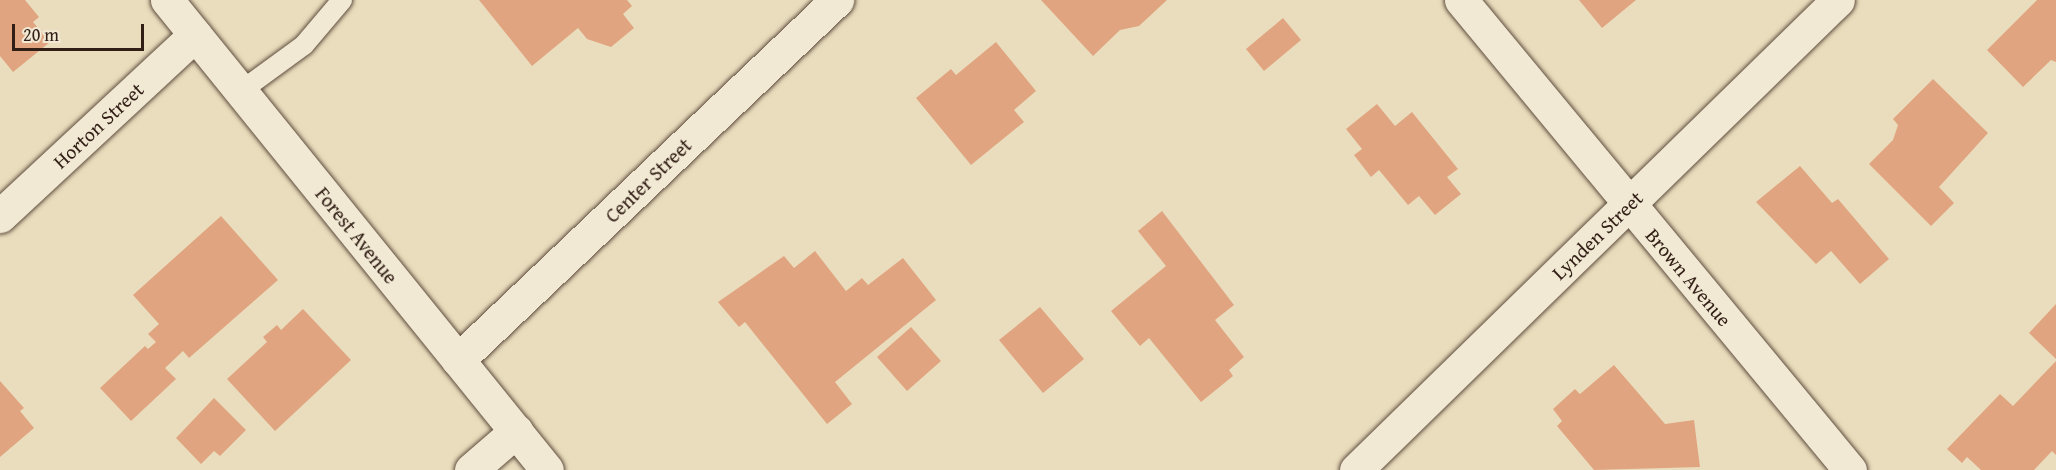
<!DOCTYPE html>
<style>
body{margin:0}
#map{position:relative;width:2056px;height:470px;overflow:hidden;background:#eaddbd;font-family:"Gentium Book Plus",serif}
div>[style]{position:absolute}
.building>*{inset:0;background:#e0a580}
.roads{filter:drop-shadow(0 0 2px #5f4e3f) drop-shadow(0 0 2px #5f4e3f)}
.service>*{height:20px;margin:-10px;padding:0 10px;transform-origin:10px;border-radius:10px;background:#f1e9d4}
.minor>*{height:33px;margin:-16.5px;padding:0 16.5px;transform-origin:16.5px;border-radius:16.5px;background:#f1e9d4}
.tertiary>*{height:33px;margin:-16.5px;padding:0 16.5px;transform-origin:16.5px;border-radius:16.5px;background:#f1e9d4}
span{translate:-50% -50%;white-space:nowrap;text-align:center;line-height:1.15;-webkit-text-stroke:5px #f1e9d4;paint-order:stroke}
.street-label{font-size:20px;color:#311e15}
.scale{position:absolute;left:12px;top:24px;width:132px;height:27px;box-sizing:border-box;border:3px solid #311e15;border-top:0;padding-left:8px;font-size:18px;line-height:21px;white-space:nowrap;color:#311e15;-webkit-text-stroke:4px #f1e9d4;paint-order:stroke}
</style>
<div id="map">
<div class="building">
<i style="clip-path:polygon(0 0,25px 0,39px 17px,33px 22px,50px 42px,13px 72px,0 56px)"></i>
<i style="clip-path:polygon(479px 0,627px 0,632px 6px,623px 14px,634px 28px,611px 47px,587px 39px,578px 28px,532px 66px)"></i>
<i style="clip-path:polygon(1041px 0,1167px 0,1139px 26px,1120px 30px,1093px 56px)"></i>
<i style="clip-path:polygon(1579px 0,1636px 0,1602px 28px)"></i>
<i style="clip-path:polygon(2037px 0,2056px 0,2056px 62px,2051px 60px,2023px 87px,1987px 50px)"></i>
<i style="clip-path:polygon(1283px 18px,1301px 40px,1264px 71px,1246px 49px)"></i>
<i style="clip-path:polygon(996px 42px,1036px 91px,1014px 110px,1024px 122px,971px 165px,916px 98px,951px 69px,956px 75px)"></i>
<i style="clip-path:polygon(1933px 79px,1988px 133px,1939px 187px,1954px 203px,1931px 226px,1869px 164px,1893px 140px,1898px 125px,1893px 119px)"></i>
<i style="clip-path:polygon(1377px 104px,1395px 126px,1412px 112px,1458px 169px,1447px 177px,1461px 194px,1435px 215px,1419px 196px,1408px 205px,1379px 170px,1371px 177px,1354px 155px,1362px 149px,1346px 129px)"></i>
<i style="clip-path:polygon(1800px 166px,1832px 203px,1838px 199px,1889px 259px,1860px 284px,1831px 251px,1816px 264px,1756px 202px)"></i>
<i style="clip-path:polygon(1162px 211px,1234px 305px,1215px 320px,1244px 357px,1229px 370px,1233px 376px,1201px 402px,1149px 338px,1140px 346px,1111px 311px,1166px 266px,1138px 231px)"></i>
<i style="clip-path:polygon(221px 216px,278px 280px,189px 358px,183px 351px,165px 368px,176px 379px,131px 421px,100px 388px,145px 346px,148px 349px,156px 342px,148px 334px,159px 324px,133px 295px)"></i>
<i style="clip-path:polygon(815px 251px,846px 291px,862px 278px,868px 285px,903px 258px,936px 300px,835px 382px,852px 404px,827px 424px,745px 322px,739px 327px,718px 302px,784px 256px,794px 268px)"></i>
<i style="clip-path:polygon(2056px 304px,2056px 359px,2029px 333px)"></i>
<i style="clip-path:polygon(1040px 307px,1084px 359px,1043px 393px,999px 340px)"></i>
<i style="clip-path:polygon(303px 309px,351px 360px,275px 431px,227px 379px,267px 342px,263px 337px,277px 325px,281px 330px)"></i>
<i style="clip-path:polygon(911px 327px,941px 361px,907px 391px,877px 357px)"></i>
<i style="clip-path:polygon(2056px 361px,2056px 455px,2052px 451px,2034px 470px,1981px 470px,1967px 457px,1962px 463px,1947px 449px,2000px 394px,2013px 406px)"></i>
<i style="clip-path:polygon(1614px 365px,1665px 424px,1694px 420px,1700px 467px,1594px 470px,1557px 426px,1562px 421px,1553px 409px,1575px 389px,1580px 394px)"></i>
<i style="clip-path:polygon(0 381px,24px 408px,20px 411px,34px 428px,0 457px)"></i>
<i style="clip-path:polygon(214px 398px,246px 430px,220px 456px,214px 451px,201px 464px,176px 438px)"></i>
</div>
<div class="roads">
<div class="service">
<i style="left:241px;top:91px;width:78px;rotate:-36.1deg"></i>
<i style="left:304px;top:45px;width:59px;rotate:-49.8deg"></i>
</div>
<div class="minor">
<i style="left:1461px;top:0;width:610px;rotate:50.39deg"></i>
<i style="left:0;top:216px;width:266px;rotate:-42.9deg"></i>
<i style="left:458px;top:360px;width:523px;rotate:-43.53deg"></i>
<i style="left:471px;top:470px;width:60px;rotate:-40.9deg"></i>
<i style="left:1356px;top:470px;width:673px;rotate:-44.28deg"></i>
</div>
<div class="tertiary">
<i style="left:167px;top:0;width:604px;rotate:51.04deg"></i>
</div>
</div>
<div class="street-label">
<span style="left:98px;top:125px;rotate:-43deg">Horton Street</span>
<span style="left:648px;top:180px;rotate:-44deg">Center Street</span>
<span style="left:357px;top:235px;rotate:51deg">Forest Avenue</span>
<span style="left:1597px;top:235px;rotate:-44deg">Lynden Street</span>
<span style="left:1689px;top:277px;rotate:50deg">Brown Avenue</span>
</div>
<div class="scale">20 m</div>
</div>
